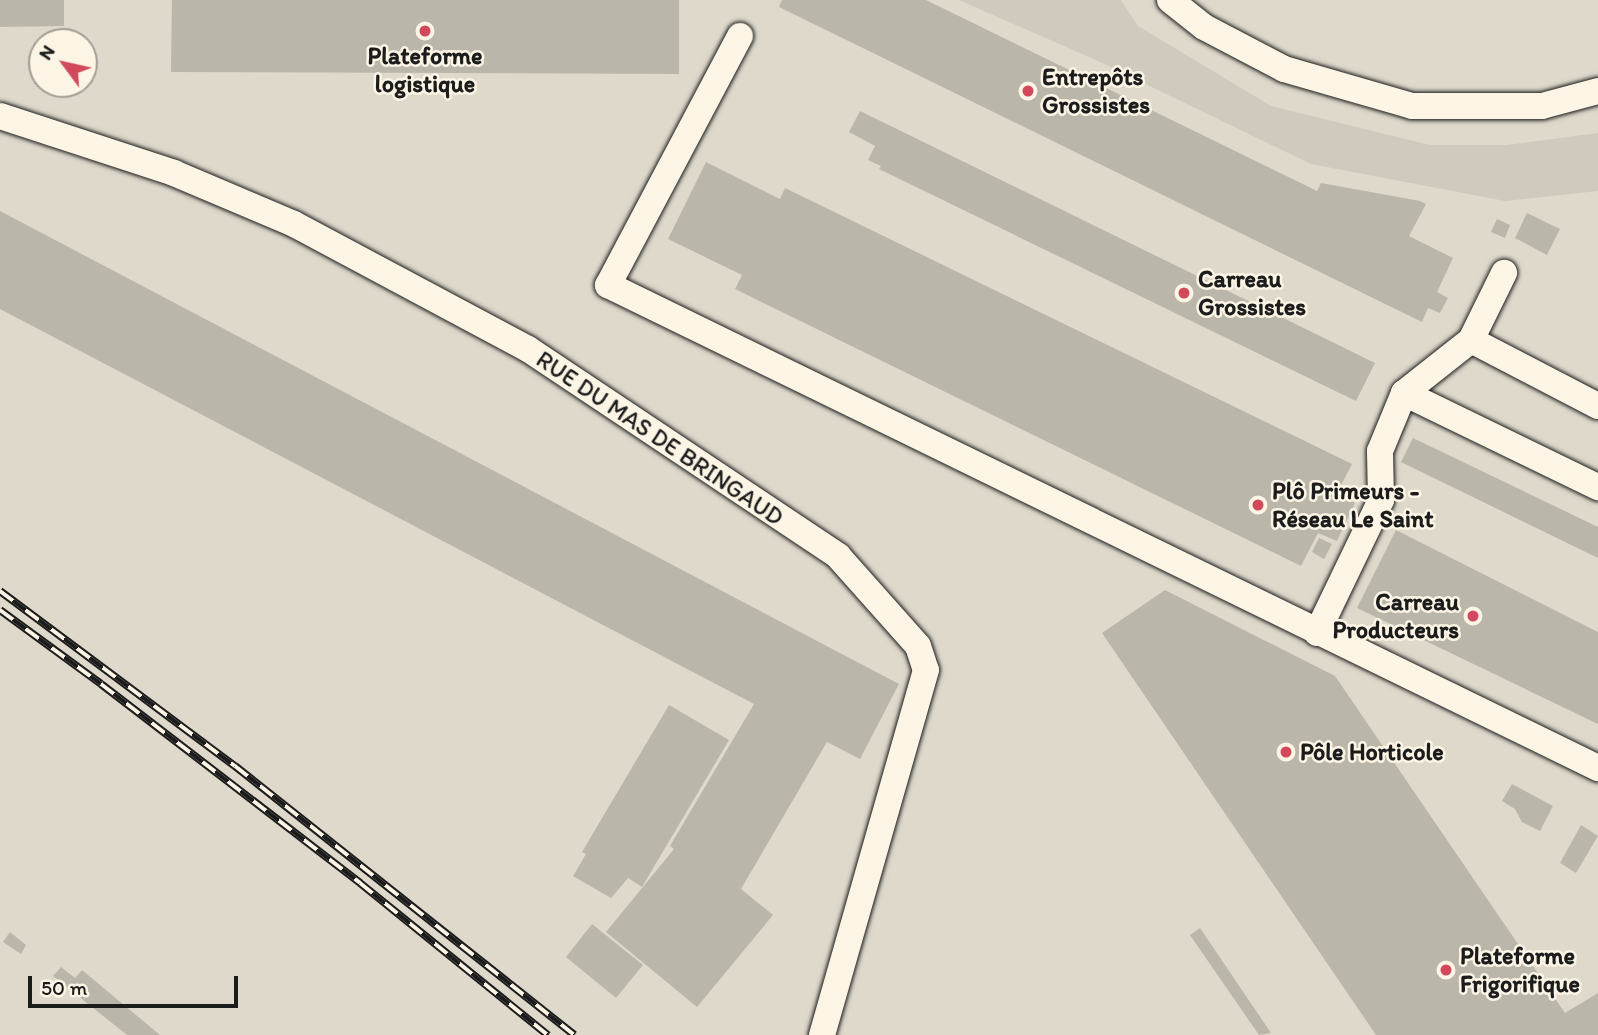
<!DOCTYPE html>
<meta charset="utf-8">
<style>
body{margin:0}
#map{position:relative;width:1598px;height:1035px;overflow:hidden;background:#eee8d9;font-family:Itim,sans-serif}
div>[style]{position:absolute}
.built>*{inset:0;background:#ded9cb}
.green>*{inset:0;background:#cfcabd}
.building>*{inset:0;background:#bab6aa}
.roads{filter:drop-shadow(0 0 2px #1c1c1c) drop-shadow(0 0 2px #1c1c1c)}
.minor>*{height:26px;margin:-13px;padding:0 13px;transform-origin:13px;border-radius:13px;background:#fcf5e5}
.rail>*{height:8px;margin-top:-4px;transform-origin:0;background:repeating-linear-gradient(90deg,#fcf5e5 0 16px,#1c1c1c 0 32px);box-sizing:border-box;border-block:2px solid #1c1c1c}
.dots>*{width:19px;height:19px;translate:-50% -50%;box-sizing:border-box;border:4px solid #fcf5e5;border-radius:50%}
span{translate:-50% -50%;white-space:nowrap;text-align:center;line-height:1.15;-webkit-text-stroke:5px #fcf5e5;paint-order:stroke}
.poi-label{font-size:24px;color:#1c1c1c;font-weight:700}
.left{translate:0 -50%;text-align:left}
.right{translate:-100% -50%;text-align:right}
.street-label{font-size:24px;color:#1c1c1c}
.north{position:absolute;left:28px;top:28px;width:70px;height:70px;box-sizing:border-box;background:#fcf5e5;border:2px solid #a29e95;border-radius:50%;rotate:303deg;font-size:19px;font-weight:700;line-height:28px;text-align:center;color:#1c1c1c}
.north::after{content:'';display:block;margin:auto;width:24px;height:32px;background:#d1495b;clip-path:polygon(50% 0,100% 100%,50% 72%,0 100%)}
.scale{position:absolute;left:28px;top:976px;width:210px;height:32px;box-sizing:border-box;border:4px solid #1c1c1c;border-top:0;padding-left:9px;font-size:21px;line-height:24px;white-space:nowrap;color:#1c1c1c;-webkit-text-stroke:5px #fcf5e5;paint-order:stroke}
</style>
<div id="map">
<div class="built">
<i style="clip-path:polygon(evenodd,0 0,1598px 0,1598px 1035px,0 1035px,0 0,42px 42px,84px 42px,84px 84px,42px 84px,42px 42px)"></i>
</div>
<div class="green">
<i style="clip-path:polygon(959px 0,1121px 0,1138px 26px,1271px 106px,1430px 145px,1507px 145px,1598px 133px,1598px 191px,1505px 201px,1311px 164px,1098px 61px)"></i>
</div>
<div class="building">
<i style="clip-path:polygon(0 0,64px 0,64px 26px,0 27px)"></i>
<i style="clip-path:polygon(172px 0,679px 0,679px 74px,171px 72px)"></i>
<i style="clip-path:polygon(782px 0,926px 0,1317px 191px,1321px 183px,1420px 201px,1426px 204px,1409px 236px,1453px 258px,1437px 292px,1448px 298px,1440px 313px,1428px 308px,1422px 322px,779px 7px)"></i>
<i style="clip-path:polygon(860px 111px,1375px 363px,1356px 401px,879px 169px,881px 166px,868px 160px,875px 146px,849px 132px)"></i>
<i style="clip-path:polygon(706px 162px,780px 199px,785px 188px,1352px 464px,1337px 493px,1355px 503px,1337px 541px,1318px 533px,1301px 566px,735px 289px,742px 275px,668px 239px)"></i>
<i style="clip-path:polygon(0 211px,899px 684px,860px 759px,827px 742px,741px 889px,773px 915px,697px 1007px,606px 932px,674px 849px,670px 846px,754px 704px,0 309px)"></i>
<i style="clip-path:polygon(1527px 213px,1560px 229px,1547px 255px,1515px 238px)"></i>
<i style="clip-path:polygon(1497px 219px,1510px 225px,1505px 238px,1491px 232px)"></i>
<i style="clip-path:polygon(1413px 438px,1598px 527px,1598px 558px,1401px 462px)"></i>
<i style="clip-path:polygon(1396px 530px,1598px 632px,1598px 724px,1357px 608px)"></i>
<i style="clip-path:polygon(1319px 538px,1332px 544px,1324px 559px,1312px 552px)"></i>
<i style="clip-path:polygon(1165px 590px,1335px 676px,1565px 1013px,1598px 993px,1598px 1035px,1376px 1035px,1102px 633px)"></i>
<i style="clip-path:polygon(669px 705px,729px 740px,642px 887px,628px 878px,611px 898px,573px 876px,586px 854px,582px 852px)"></i>
<i style="clip-path:polygon(1512px 784px,1553px 806px,1540px 831px,1522px 822px,1515px 809px,1502px 801px)"></i>
<i style="clip-path:polygon(1581px 825px,1598px 836px,1576px 873px,1560px 863px)"></i>
<i style="clip-path:polygon(592px 924px,643px 965px,616px 998px,566px 957px)"></i>
<i style="clip-path:polygon(1200px 928px,1271px 1033px,1259px 1035px,1190px 935px)"></i>
<i style="clip-path:polygon(10px 932px,26px 945px,21px 954px,3px 942px)"></i>
<i style="clip-path:polygon(61px 967px,75px 978px,82px 970px,160px 1035px,127px 1035px,53px 976px)"></i>
</div>
<div class="roads">
<div class="minor">
<i style="left:1170px;top:0;width:43px;rotate:38.5deg"></i>
<i style="left:1204px;top:27px;width:90px;rotate:27.7deg"></i>
<i style="left:1284px;top:69px;width:133px;rotate:16.1deg"></i>
<i style="left:1412px;top:106px;width:130px"></i>
<i style="left:1542px;top:106px;width:58px;rotate:-15deg"></i>
<i style="left:740px;top:36px;width:282px;rotate:117.9deg"></i>
<i style="left:608px;top:285px;width:1102px;rotate:26.01deg"></i>
<i style="left:0;top:116px;width:183px;rotate:18.1deg"></i>
<i style="left:174px;top:173px;width:130px;rotate:23deg"></i>
<i style="left:294px;top:224px;width:265px;rotate:28.1deg"></i>
<i style="left:528px;top:349px;width:373px;rotate:33.7deg"></i>
<i style="left:838px;top:556px;width:120px;rotate:48.4deg"></i>
<i style="left:918px;top:646px;width:25px;rotate:72deg"></i>
<i style="left:926px;top:670px;width:380px;rotate:105.9deg"></i>
<i style="left:1471px;top:340px;width:143px;rotate:27.5deg"></i>
<i style="left:1404px;top:393px;width:216px;rotate:25.9deg"></i>
<i style="left:1317px;top:633px;width:148px;rotate:-64.3deg"></i>
<i style="left:1381px;top:500px;width:49px;rotate:-91.2deg"></i>
<i style="left:1380px;top:451px;width:63px;rotate:-67.5deg"></i>
<i style="left:1404px;top:393px;width:85px;rotate:-38.3deg"></i>
<i style="left:1471px;top:340px;width:75px;rotate:-63.8deg"></i>
</div>
</div>
<div class="rail">
<i style="left:0;top:591px;width:293px;rotate:36.7deg"></i>
<i style="left:235px;top:766px;width:433px;rotate:38.4deg"></i>
<i style="left:0;top:610px;width:125px;rotate:36.2deg"></i>
<i style="left:101px;top:684px;width:327px;rotate:37.5deg"></i>
<i style="left:360px;top:883px;width:242px;rotate:39deg"></i>
</div>
<div class="dots">
<i style="left:425px;top:31px;background:#d1495b"></i>
<i style="left:1028px;top:91px;background:#d1495b"></i>
<i style="left:1184px;top:293px;background:#d1495b"></i>
<i style="left:1258px;top:505px;background:#d1495b"></i>
<i style="left:1473px;top:616px;background:#d1495b"></i>
<i style="left:1286px;top:752px;background:#d1495b"></i>
<i style="left:1446px;top:970px;background:#d1495b"></i>
</div>
<div class="poi-label">
<span style="left:425px;top:70px">Plateforme<br>logistique</span>
<span class="left" style="left:1042px;top:91px">Entrepôts<br>Grossistes</span>
<span class="left" style="left:1198px;top:293px">Carreau<br>Grossistes</span>
<span class="left" style="left:1272px;top:505px">Plô Primeurs -<br>Réseau Le Saint</span>
<span class="right" style="left:1459px;top:616px">Carreau<br>Producteurs</span>
<span class="left" style="left:1300px;top:752px">Pôle Horticole</span>
<span class="left" style="left:1460px;top:970px">Plateforme<br>Frigorifique</span>
</div>
<div class="street-label">
<span style="left:660px;top:438px;rotate:34deg">RUE DU MAS DE BRINGAUD</span>
</div>
<div class="north">N</div>
<div class="scale">50 m</div>
</div>
